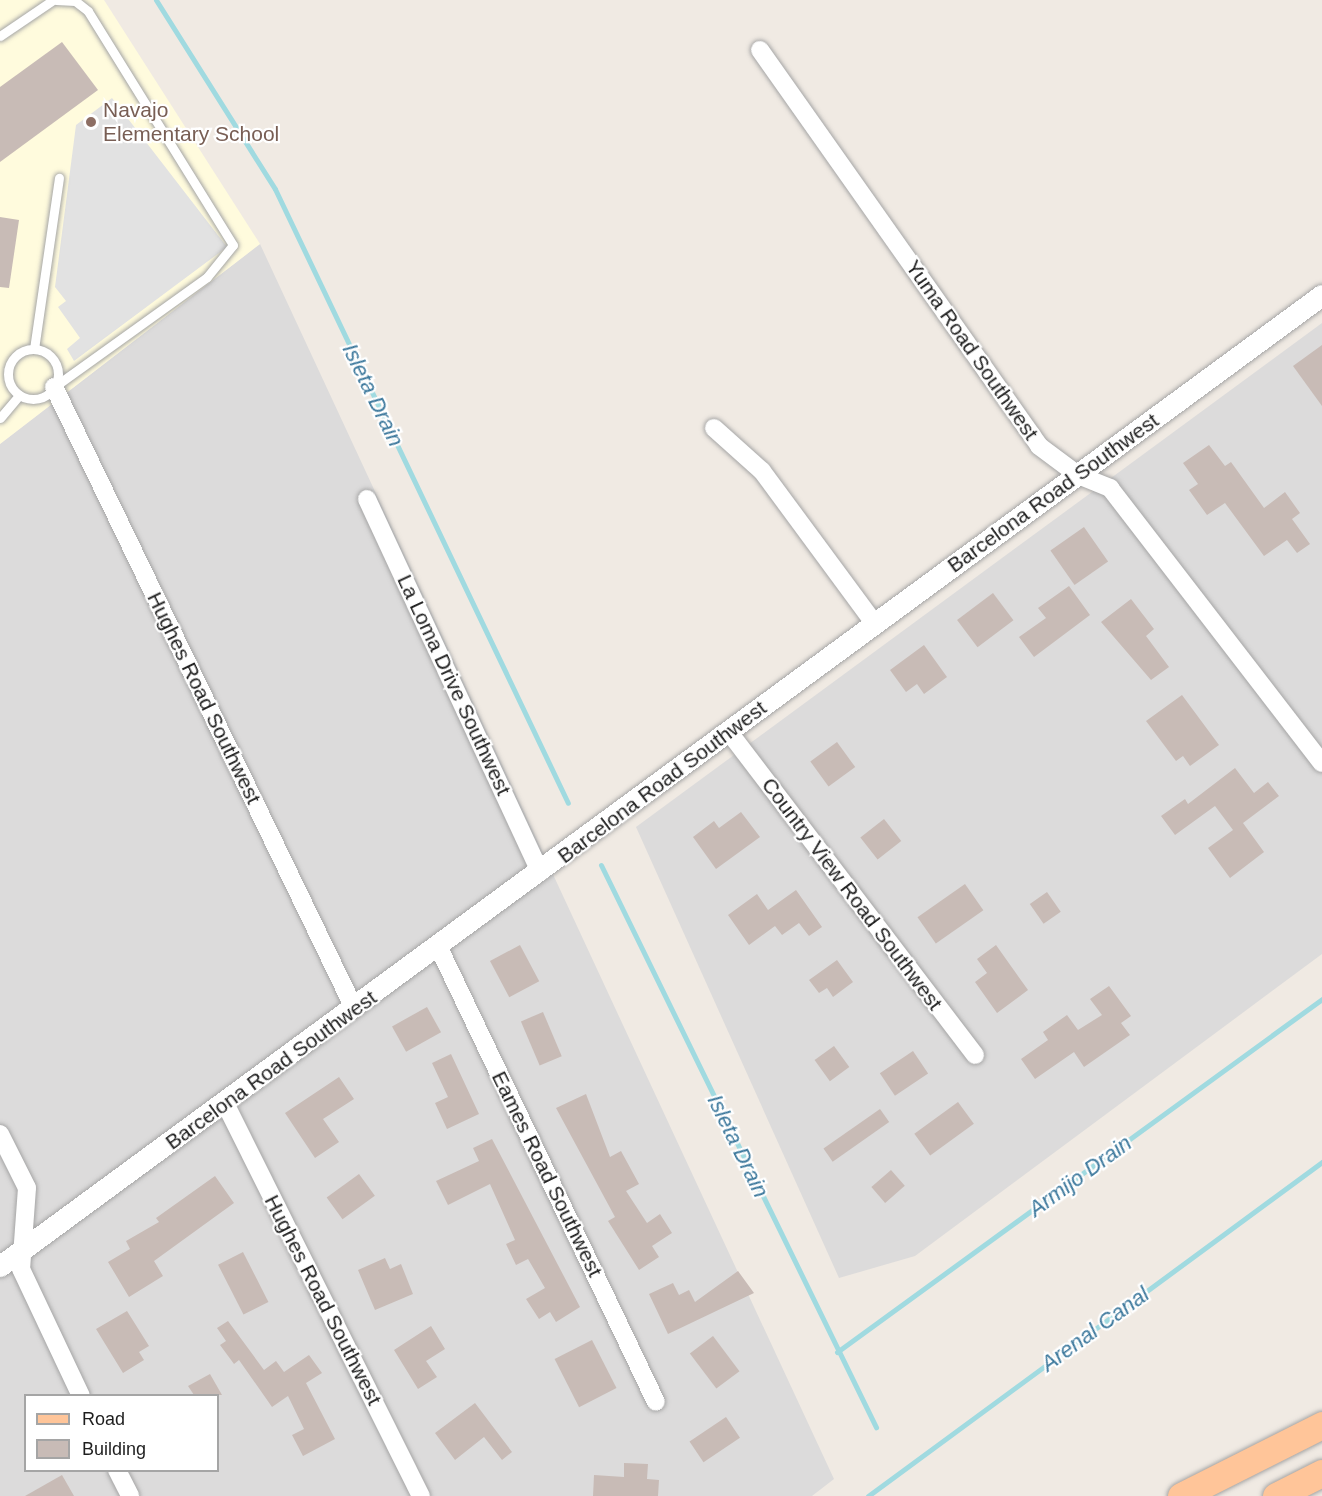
<!DOCTYPE html>
<html>
<head>
<meta charset="utf-8">
<style>
  body { margin:0 }
  #map { position:relative; width:1322px; height:1496px; overflow:hidden; background:#f0eae3; font-family:Helvetica,sans-serif }
  div>[style] { position:absolute }
  [style*='--x'] { left:calc(var(--x)*1px); top:calc(var(--y)*1px); width:calc(var(--w)*1px); rotate:calc(var(--a)*1deg) }
  .residential>* { inset:0; background:#dcdbdb }
  .education>* { inset:0; background:#fffbdd }
  .parking>* { inset:0; background:#e2e2e2 }
  .stream>* { height:5px; margin:-2.5px; padding:0 2.5px; transform-origin:2.5px; border-radius:2.5px; background:#a0dae0 }
  .building>* { inset:0; background:#c8bbb6; transform-origin:0 0 }
  .roads { filter:drop-shadow(0 0 2px #a5a5a5) drop-shadow(0 0 2px #a5a5a5) }
  .service>* { height:9px; margin:-4.5px; padding:0 4.5px; transform-origin:4.5px; border-radius:4.5px; background:#fff }
  .service>.ring { margin:-4.5px; padding:0; box-sizing:content-box; background:none; border:9px solid #fff; border-radius:50% }
  .minor>* { height:18px; margin:-9px; padding:0 9px; transform-origin:9px; border-radius:9px; background:#fff }
  .tertiary>* { height:21px; margin:-10.5px; padding:0 10.5px; transform-origin:10.5px; border-radius:10.5px; background:#fff }
  .primary>* { height:27px; margin:-13.5px; padding:0 13.5px; transform-origin:13.5px; border-radius:13.5px; background:#ffc599 }
  .dots>* { width:16px; height:16px; translate:-50% -50%; box-sizing:border-box; border:3px solid #fff; border-radius:50% }
  span { translate:-50% -50%; white-space:nowrap; text-align:center; line-height:1.15; -webkit-text-stroke:4.5px #fff; paint-order:stroke }
  .education-label { font-size:21px; color:#785e54 }
  .left { translate:0 -50%; text-align:left }
  .street-label { font-size:21px; color:#1e1e1e }
  .water-label { font-size:22px; color:#3c789c; font-style:italic }
  .legend { position:absolute; left:24px; top:1394px; width:195px; height:78px; box-sizing:border-box; background:#fff; border:2px solid #a5a5a5; margin:0; padding:8px 10px; list-style:none; font-size:18px; color:#1e1e1e }
  .legend li { display:flex; align-items:center; gap:12px; height:30px }
  .legend b { width:30px; border:2px solid #a5a5a5 }
</style>
</head>
<body>
<div id="map">
  <div class="residential">
    <div style="clip-path:polygon(evenodd,260px 244px,834px 1479px,812px 1496px,0 1496px,0 444px,260px 244px,26px 1396px,218px 1396px,218px 1470px,26px 1470px,26px 1396px)"></div>
    <div style="clip-path:polygon(1322px 323px,1322px 954px,915px 1256px,839px 1278px,636px 827px)"></div>
  </div>
  <div class="education">
    <div style="clip-path:polygon(0 0,104px 0,260px 244px,0 444px)"></div>
  </div>
  <div class="parking">
    <div style="clip-path:polygon(112px 98px,227px 247px,74px 361px,67px 349px,80px 338px,58px 307px,66px 301px,55px 287px,76px 125px)"></div>
  </div>
  <div class="stream">
    <div style="--x:156;--y:0;--w:223;--a:57.8"></div>
    <div style="--x:275;--y:189;--w:680;--a:64.49"></div>
    <div style="--x:601;--y:865;--w:626;--a:63.93"></div>
    <div style="--x:837;--y:1352;--w:600;--a:-36.05"></div>
    <div style="--x:868;--y:1496;--w:564;--a:-36.34"></div>
  </div>
  <div class="building">
    <div style="clip-path:polygon(62px 42px,98px 90px,0 162px,0 87px)"></div>
    <div style="clip-path:polygon(0 217px,19px 220px,9px 288px,0 287px)"></div>
    <div style="clip-path:polygon(1322px 345px,1322px 406px,1293px 366px)"></div>
    <div style="clip-path:polygon(1209px 445px,1225px 466px,1231px 462px,1264px 508px,1285px 492px,1300px 513px,1292px 519px,1310px 544px,1297px 553px,1287px 540px,1264px 556px,1225px 503px,1207px 515px,1189px 490px,1198px 484px,1183px 463px)"></div>
    <div style="left:1084px;top:527px;width:42px;height:41px;rotate:55deg"></div>
    <div style="clip-path:polygon(1069px 586px,1090px 615px,1034px 657px,1019px 637px,1046px 618px,1038px 608px)"></div>
    <div style="left:993px;top:593px;width:34px;height:45px;rotate:53deg"></div>
    <div style="clip-path:polygon(1131px 599px,1154px 629px,1146px 636px,1169px 667px,1151px 680px,1101px 622px)"></div>
    <div style="clip-path:polygon(924px 645px,947px 677px,924px 694px,917px 684px,906px 692px,890px 670px)"></div>
    <div style="clip-path:polygon(1182px 695px,1219px 745px,1190px 766px,1183px 756px,1176px 761px,1146px 721px)"></div>
    <div style="left:837px;top:742px;width:31px;height:33px;rotate:54deg"></div>
    <div style="clip-path:polygon(1235px 768px,1254px 793px,1268px 782px,1279px 796px,1243px 823px,1264px 852px,1230px 878px,1208px 848px,1233px 830px,1215px 806px,1175px 835px,1161px 816px,1185px 799px,1188px 804px)"></div>
    <div style="clip-path:polygon(741px 812px,760px 837px,716px 869px,693px 837px,714px 821px,719px 828px)"></div>
    <div style="left:884px;top:819px;width:28px;height:30px;rotate:52deg"></div>
    <div style="left:965px;top:884px;width:32px;height:58px;rotate:55deg"></div>
    <div style="clip-path:polygon(796px 890px,822px 927px,809px 936px,799px 923px,782px 935px,775px 926px,749px 945px,728px 915px,757px 894px,768px 910px)"></div>
    <div style="left:1047px;top:892px;width:24px;height:21px;rotate:55deg"></div>
    <div style="left:520px;top:945px;width:41px;height:34px;rotate:62deg"></div>
    <div style="clip-path:polygon(996px 945px,1028px 990px,997px 1013px,975px 982px,987px 973px,977px 959px)"></div>
    <div style="clip-path:polygon(837px 960px,853px 982px,833px 997px,827px 988px,819px 993px,809px 980px)"></div>
    <div style="clip-path:polygon(1109px 986px,1131px 1016px,1121px 1023px,1130px 1035px,1084px 1067px,1074px 1052px,1035px 1079px,1021px 1059px,1048px 1040px,1043px 1032px,1067px 1015px,1078px 1030px,1102px 1015px,1090px 999px)"></div>
    <div style="left:427px;top:1007px;width:29px;height:40px;rotate:61deg"></div>
    <div style="left:543px;top:1012px;width:48px;height:24px;rotate:67deg"></div>
    <div style="left:834px;top:1046px;width:26px;height:24px;rotate:54deg"></div>
    <div style="left:913px;top:1051px;width:27px;height:40px;rotate:56deg"></div>
    <div style="clip-path:polygon(451px 1054px,479px 1114px,447px 1129px,435px 1103px,448px 1097px,432px 1063px)"></div>
    <div style="clip-path:polygon(339px 1077px,354px 1099px,323px 1119px,339px 1142px,315px 1158px,285px 1113px)"></div>
    <div style="clip-path:polygon(586px 1094px,610px 1157px,621px 1151px,639px 1184px,626px 1191px,647px 1223px,660px 1214px,672px 1233px,652px 1246px,659px 1257px,639px 1270px,608px 1221px,615px 1217px,556px 1108px)"></div>
    <div style="left:958px;top:1102px;width:27px;height:54px;rotate:54deg"></div>
    <div style="left:880px;top:1109px;width:16px;height:69px;rotate:55deg"></div>
    <div style="clip-path:polygon(492px 1139px,580px 1307px,556px 1322px,550px 1312px,539px 1319px,526px 1299px,545px 1288px,528px 1259px,516px 1265px,506px 1244px,515px 1240px,490px 1184px,448px 1205px,436px 1181px,479px 1161px,473px 1148px)"></div>
    <div style="left:891px;top:1170px;width:21px;height:26px;rotate:49deg"></div>
    <div style="left:359px;top:1174px;width:27px;height:40px;rotate:54deg"></div>
    <div style="clip-path:polygon(215px 1176px,234px 1203px,154px 1261px,163px 1276px,129px 1297px,108px 1262px,130px 1249px,126px 1241px,159px 1222px,156px 1218px)"></div>
    <div style="left:243px;top:1252px;width:56px;height:28px;rotate:63deg"></div>
    <div style="clip-path:polygon(385px 1258px,390px 1269px,401px 1264px,413px 1294px,375px 1310px,358px 1270px)"></div>
    <div style="clip-path:polygon(738px 1271px,754px 1293px,668px 1334px,649px 1294px,673px 1283px,679px 1295px,689px 1290px,695px 1302px)"></div>
    <div style="clip-path:polygon(127px 1311px,149px 1346px,139px 1352px,144px 1360px,123px 1373px,96px 1329px)"></div>
    <div style="clip-path:polygon(228px 1321px,264px 1370px,276px 1361px,284px 1372px,309px 1355px,322px 1373px,306px 1383px,335px 1439px,303px 1456px,292px 1435px,304px 1429px,288px 1396px,272px 1407px,239px 1360px,234px 1364px,220px 1345px,226px 1341px,217px 1328px)"></div>
    <div style="clip-path:polygon(431px 1326px,445px 1349px,426px 1361px,437px 1377px,418px 1389px,394px 1350px)"></div>
    <div style="left:713px;top:1336px;width:44px;height:29px;rotate:53deg"></div>
    <div style="left:592px;top:1340px;width:54px;height:42px;rotate:63deg"></div>
    <div style="clip-path:polygon(210px 1374px,222px 1395px,194px 1395px,188px 1386px)"></div>
    <div style="clip-path:polygon(475px 1403px,512px 1452px,502px 1460px,484px 1437px,455px 1460px,435px 1433px)"></div>
    <div style="left:726px;top:1417px;width:25px;height:44px;rotate:56deg"></div>
    <div style="clip-path:polygon(624px 1463px,648px 1464px,647px 1479px,659px 1480px,658px 1496px,593px 1496px,594px 1475px,624px 1477px)"></div>
    <div style="clip-path:polygon(62px 1475px,74px 1496px,25px 1496px)"></div>
  </div>
  <div class="roads">
    <div class="service">
      <div style="--x:0;--y:36;--w:64;--a:-34.2"></div>
      <div style="--x:34;--y:349;--w:173;--a:-81.7"></div>
      <div class="ring" style="left:8px;top:349px;width:41px;height:41px"></div>
      <div style="--x:54;--y:387;--w:188;--a:-35.7"></div>
      <div style="--x:207;--y:277;--w:41;--a:-50.9"></div>
      <div style="--x:233;--y:245;--w:275;--a:-121.8"></div>
      <div style="--x:88;--y:11;--w:16;--a:-142"></div>
      <div style="--x:75;--y:1;--w:19;--a:-177"></div>
      <div style="--x:0;--y:418;--w:30;--a:-50"></div>
    </div>
    <div class="minor">
      <div style="--x:760;--y:50;--w:484;--a:54.8"></div>
      <div style="--x:1039;--y:446;--w:49;--a:36.6"></div>
      <div style="--x:1078;--y:475;--w:35;--a:22"></div>
      <div style="--x:1110;--y:488;--w:347;--a:52.4"></div>
      <div style="--x:54;--y:387;--w:690;--a:64.22"></div>
      <div style="--x:714;--y:428;--w:64;--a:41.9"></div>
      <div style="--x:762;--y:471;--w:190;--a:53.6"></div>
      <div style="--x:367;--y:499;--w:411;--a:65.1"></div>
      <div style="--x:729;--y:732;--w:406;--a:52.7"></div>
      <div style="--x:438;--y:946;--w:505;--a:64.45"></div>
      <div style="--x:226;--y:1105;--w:437;--a:63.5"></div>
      <div style="--x:0;--y:1134;--w:60;--a:63.4"></div>
      <div style="--x:27;--y:1188;--w:81;--a:94.2"></div>
      <div style="--x:21;--y:1269;--w:140;--a:64.7"></div>
      <div style="--x:117;--y:1470;--w:29;--a:63"></div>
    </div>
    <div class="tertiary">
      <div style="--x:0;--y:1266;--w:1640;--a:-36.3"></div>
    </div>
    <div class="primary">
      <div style="--x:1181;--y:1496;--w:158;--a:-26.7"></div>
      <div style="--x:1276;--y:1496;--w:51;--a:-26.6"></div>
    </div>
  </div>
  <div class="dots">
    <div style="left:91px;top:122px;background:#8d6e63"></div>
  </div>
  <div class="education-label">
    <span class="left" style="left:103px;top:122px">Navajo<br>Elementary School</span>
  </div>
  <div class="street-label">
    <span style="left:972px;top:350px;rotate:55deg">Yuma Road Southwest</span>
    <span style="left:1053px;top:493px;rotate:-36deg">Barcelona Road Southwest</span>
    <span style="left:454px;top:685px;rotate:65deg">La Loma Drive Southwest</span>
    <span style="left:204px;top:698px;rotate:64deg">Hughes Road Southwest</span>
    <span style="left:662px;top:782px;rotate:-37deg">Barcelona Road Southwest</span>
    <span style="left:852px;top:894px;rotate:53deg">Country View Road Southwest</span>
    <span style="left:271px;top:1070px;rotate:-36deg">Barcelona Road Southwest</span>
    <span style="left:547px;top:1174px;rotate:64deg">Eames Road Southwest</span>
    <span style="left:323px;top:1300px;rotate:63deg">Hughes Road Southwest</span>
  </div>
  <div class="water-label">
    <span style="left:373px;top:395px;rotate:64deg">Isleta Drain</span>
    <span style="left:738px;top:1146px;rotate:64deg">Isleta Drain</span>
    <span style="left:1080px;top:1176px;rotate:-36deg">Armijo Drain</span>
    <span style="left:1095px;top:1329px;rotate:-36deg">Arenal Canal</span>
  </div>
  <ul class="legend">
  <li><b style="height:8px;background:#ffc599"></b>Road</li>
  <li><b style="height:16px;background:#c8bbb6"></b>Building</li>
  </ul>
</div>
</body>
</html>
